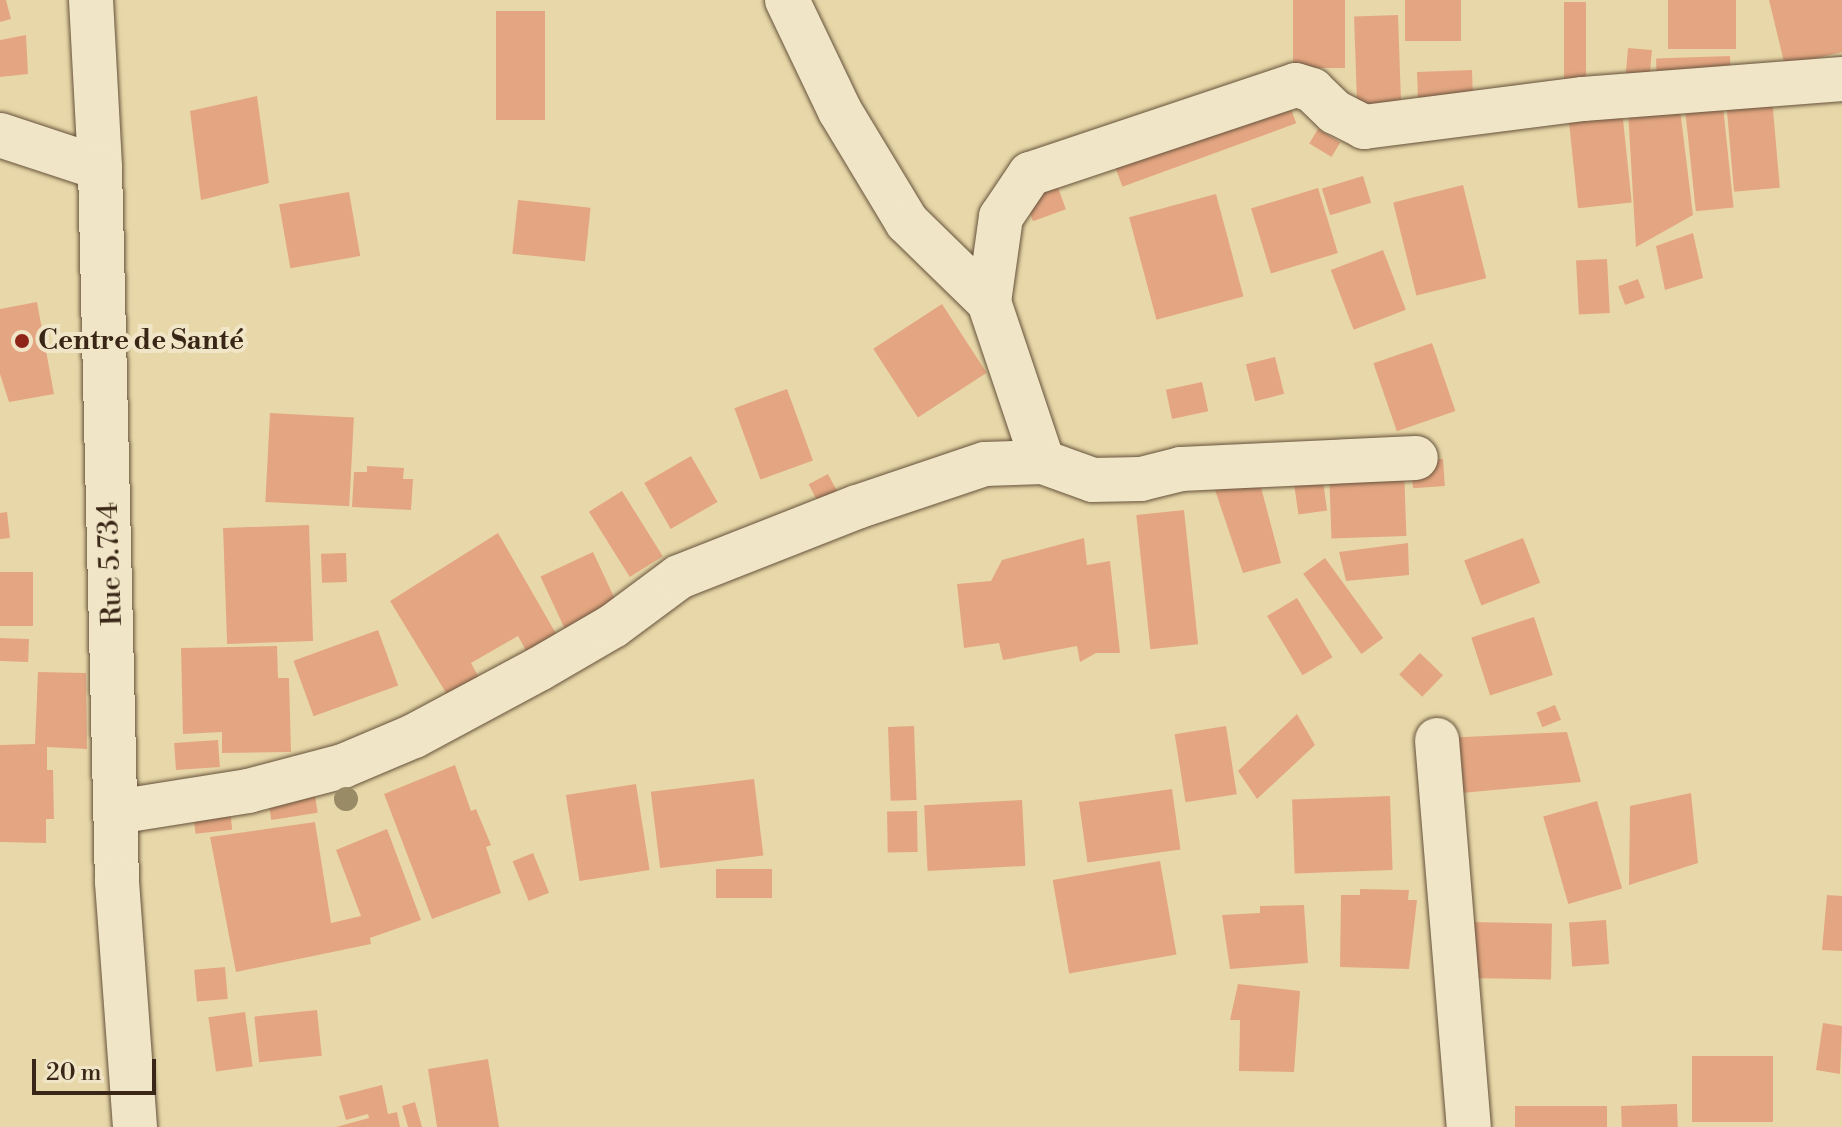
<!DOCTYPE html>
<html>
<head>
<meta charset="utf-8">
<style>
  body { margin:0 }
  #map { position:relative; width:1842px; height:1127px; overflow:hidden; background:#e8d8a9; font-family:"Libre Bodoni",serif }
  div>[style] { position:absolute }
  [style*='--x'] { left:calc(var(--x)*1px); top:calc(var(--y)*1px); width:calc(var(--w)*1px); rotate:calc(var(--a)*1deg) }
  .building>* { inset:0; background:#e4a682; transform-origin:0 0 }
  .roads { filter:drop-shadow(0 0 2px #66523b) drop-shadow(0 0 2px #66523b) }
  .street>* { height:44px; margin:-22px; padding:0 22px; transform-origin:22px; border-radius:22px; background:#f0e6c7 }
  .secondary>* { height:44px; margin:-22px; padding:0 22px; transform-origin:22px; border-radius:22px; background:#f0e6c7 }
  .trees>* { width:24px; height:24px; margin:-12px; border-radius:50%; background:#9a8b67 }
  .dots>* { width:22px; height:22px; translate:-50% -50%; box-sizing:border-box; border:4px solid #f0e6c7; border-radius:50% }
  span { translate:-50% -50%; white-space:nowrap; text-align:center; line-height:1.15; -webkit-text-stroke:8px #f0e6c7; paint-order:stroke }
  .poi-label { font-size:28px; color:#3a2616; font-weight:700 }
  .left { translate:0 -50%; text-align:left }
  .street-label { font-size:28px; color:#3a2616 }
  .scale { position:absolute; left:32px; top:1059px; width:124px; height:36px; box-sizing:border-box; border:4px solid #3a2616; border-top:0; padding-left:10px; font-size:24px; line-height:28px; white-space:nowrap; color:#3a2616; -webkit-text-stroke:6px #f0e6c7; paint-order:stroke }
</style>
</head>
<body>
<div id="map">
  <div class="building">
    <div style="clip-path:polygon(0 0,6px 0,11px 19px,0 22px)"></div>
    <div style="left:1293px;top:0;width:52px;height:68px"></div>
    <div style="left:1405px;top:0;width:56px;height:41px"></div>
    <div style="left:1668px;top:0;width:68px;height:49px"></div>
    <div style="clip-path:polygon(1769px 0,1842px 0,1842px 52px,1785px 66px)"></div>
    <div style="left:1564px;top:2px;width:22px;height:77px"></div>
    <div style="left:496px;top:11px;width:49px;height:109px"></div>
    <div style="left:1398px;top:15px;width:92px;height:44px;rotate:88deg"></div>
    <div style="clip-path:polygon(26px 35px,28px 74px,0 77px,0 40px)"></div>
    <div style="left:1628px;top:48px;width:24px;height:31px;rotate:5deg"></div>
    <div style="left:1730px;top:56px;width:27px;height:74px;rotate:88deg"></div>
    <div style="left:1472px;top:70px;width:35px;height:55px;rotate:88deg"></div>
    <div style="clip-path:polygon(257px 96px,269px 183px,201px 200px,190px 111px)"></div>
    <div style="left:1722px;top:97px;width:111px;height:38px;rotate:84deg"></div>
    <div style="left:1287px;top:98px;width:27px;height:185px;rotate:70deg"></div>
    <div style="left:1772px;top:98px;width:90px;height:46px;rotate:85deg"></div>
    <div style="clip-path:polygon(1679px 101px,1693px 215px,1636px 247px,1628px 111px)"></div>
    <div style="left:1622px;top:110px;width:93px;height:54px;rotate:84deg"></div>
    <div style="left:1318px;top:129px;width:26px;height:17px;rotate:31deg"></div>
    <div style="left:1363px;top:176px;width:28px;height:43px;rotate:73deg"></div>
    <div style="left:1056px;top:182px;width:29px;height:35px;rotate:70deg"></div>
    <div style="left:1463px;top:185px;width:96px;height:72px;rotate:76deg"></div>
    <div style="left:1318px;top:188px;width:68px;height:70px;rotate:73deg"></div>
    <div style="left:349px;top:192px;width:65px;height:71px;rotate:80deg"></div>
    <div style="left:1216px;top:194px;width:106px;height:90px;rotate:75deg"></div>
    <div style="left:518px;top:200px;width:73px;height:54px;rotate:6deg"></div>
    <div style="clip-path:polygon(1693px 233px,1703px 278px,1665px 290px,1656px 246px)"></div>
    <div style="left:1383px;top:250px;width:64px;height:56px;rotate:69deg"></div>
    <div style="left:1607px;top:259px;width:54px;height:31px;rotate:87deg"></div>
    <div style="left:1638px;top:279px;width:20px;height:21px;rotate:70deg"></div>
    <div style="clip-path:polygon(37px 302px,54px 394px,9px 402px,0 374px,0 309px)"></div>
    <div style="left:942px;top:304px;width:82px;height:82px;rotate:57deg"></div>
    <div style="left:1432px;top:343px;width:72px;height:62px;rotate:71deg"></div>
    <div style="left:1275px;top:357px;width:38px;height:30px;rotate:76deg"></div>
    <div style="left:1202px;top:382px;width:30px;height:37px;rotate:78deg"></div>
    <div style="left:787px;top:389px;width:76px;height:56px;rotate:70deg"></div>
    <div style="left:270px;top:413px;width:84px;height:89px;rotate:3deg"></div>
    <div style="left:691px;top:456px;width:53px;height:54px;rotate:60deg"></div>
    <div style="left:1443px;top:459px;width:27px;height:32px;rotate:86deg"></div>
    <div style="clip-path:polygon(367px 466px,404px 468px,403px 479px,413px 479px,411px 510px,352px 507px,354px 472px,367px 472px)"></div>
    <div style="left:1321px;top:467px;width:44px;height:29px;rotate:82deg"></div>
    <div style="left:1404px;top:467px;width:69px;height:75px;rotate:88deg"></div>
    <div style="left:828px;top:474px;width:26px;height:22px;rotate:62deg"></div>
    <div style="clip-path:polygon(1258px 476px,1281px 563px,1243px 573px,1215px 490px)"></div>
    <div style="left:622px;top:491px;width:77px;height:39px;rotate:58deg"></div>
    <div style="left:1184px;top:510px;width:135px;height:48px;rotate:84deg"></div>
    <div style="clip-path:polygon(7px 512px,10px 538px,0 539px,0 513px)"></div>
    <div style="left:309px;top:525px;width:116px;height:86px;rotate:88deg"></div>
    <div style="clip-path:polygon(498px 533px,566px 651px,535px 667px,518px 636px,471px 663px,486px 691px,454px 706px,390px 601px)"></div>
    <div style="clip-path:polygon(1084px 538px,1087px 565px,1110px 561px,1120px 653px,1096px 653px,1080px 662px,1077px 646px,1003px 660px,999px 643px,964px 648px,957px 584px,991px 581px,1002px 560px)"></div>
    <div style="left:1523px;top:538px;width:48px;height:63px;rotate:69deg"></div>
    <div style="clip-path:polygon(1408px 543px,1409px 575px,1346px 581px,1339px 552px)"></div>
    <div style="left:593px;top:552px;width:70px;height:58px;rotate:65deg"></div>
    <div style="left:346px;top:553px;width:29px;height:25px;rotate:88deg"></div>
    <div style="left:1325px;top:558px;width:99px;height:27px;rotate:54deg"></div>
    <div style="left:0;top:572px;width:33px;height:54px"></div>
    <div style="left:1297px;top:598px;width:69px;height:35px;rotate:59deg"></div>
    <div style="left:1534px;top:617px;width:61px;height:66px;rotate:72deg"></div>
    <div style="left:378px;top:630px;width:59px;height:90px;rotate:70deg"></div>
    <div style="left:0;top:638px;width:29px;height:23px;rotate:2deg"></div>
    <div style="clip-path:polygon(277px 646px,278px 678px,289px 678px,291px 752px,222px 753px,222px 732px,183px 734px,181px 648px)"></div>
    <div style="left:1420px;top:653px;width:32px;height:30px;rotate:44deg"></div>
    <div style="clip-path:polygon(38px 672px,86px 673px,87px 749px,47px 747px,47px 770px,53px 770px,54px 819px,46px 819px,46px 843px,0 842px,0 745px,35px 744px)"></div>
    <div style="left:1555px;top:705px;width:16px;height:20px;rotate:68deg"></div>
    <div style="clip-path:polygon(1297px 714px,1315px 745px,1257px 799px,1238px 771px)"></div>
    <div style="left:914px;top:726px;width:74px;height:26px;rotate:88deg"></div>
    <div style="left:1226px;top:726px;width:69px;height:52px;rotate:81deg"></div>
    <div style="clip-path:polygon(1567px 732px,1581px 782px,1451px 794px,1444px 738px)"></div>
    <div style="left:218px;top:740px;width:27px;height:44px;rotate:86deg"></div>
    <div style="clip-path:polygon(455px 765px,471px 811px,476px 809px,491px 845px,486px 847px,501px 893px,432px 919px,384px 794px)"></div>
    <div style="left:754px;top:779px;width:77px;height:104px;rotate:83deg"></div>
    <div style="left:313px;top:783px;width:30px;height:47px;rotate:81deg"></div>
    <div style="left:636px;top:784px;width:87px;height:71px;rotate:81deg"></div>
    <div style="left:1172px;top:789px;width:61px;height:94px;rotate:82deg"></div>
    <div style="clip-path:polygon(1691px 793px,1698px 863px,1629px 885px,1630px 806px)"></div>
    <div style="left:1390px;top:796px;width:74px;height:98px;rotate:88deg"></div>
    <div style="left:229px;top:799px;width:31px;height:37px;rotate:84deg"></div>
    <div style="left:1022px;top:800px;width:66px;height:98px;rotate:87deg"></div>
    <div style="left:1597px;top:801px;width:91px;height:56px;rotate:74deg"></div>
    <div style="left:917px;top:811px;width:41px;height:30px;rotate:89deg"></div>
    <div style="clip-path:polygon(315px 822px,331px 923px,361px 916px,336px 850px,387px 829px,421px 920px,370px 938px,371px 944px,236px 972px,210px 837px)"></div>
    <div style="left:533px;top:853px;width:43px;height:22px;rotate:68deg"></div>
    <div style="left:1160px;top:861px;width:95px;height:109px;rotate:80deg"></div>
    <div style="left:716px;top:869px;width:56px;height:29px"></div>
    <div style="clip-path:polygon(1360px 889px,1409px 890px,1408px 900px,1417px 900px,1409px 969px,1340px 967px,1341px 895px,1360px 895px)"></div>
    <div style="clip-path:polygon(1827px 895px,1842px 896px,1842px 951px,1822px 950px)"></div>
    <div style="clip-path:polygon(1304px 905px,1308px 963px,1230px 969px,1222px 915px,1260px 913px,1260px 906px)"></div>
    <div style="left:1606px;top:920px;width:44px;height:37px;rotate:86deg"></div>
    <div style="left:1466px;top:922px;width:86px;height:56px;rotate:1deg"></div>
    <div style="left:225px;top:967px;width:32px;height:31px;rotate:85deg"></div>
    <div style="clip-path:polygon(1238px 984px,1300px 991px,1294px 1072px,1239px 1071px,1240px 1020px,1230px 1020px)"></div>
    <div style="left:317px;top:1010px;width:46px;height:63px;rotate:84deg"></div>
    <div style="left:245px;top:1012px;width:55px;height:37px;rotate:82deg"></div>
    <div style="clip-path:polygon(1823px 1023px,1842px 1026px,1840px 1074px,1816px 1070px)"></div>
    <div style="left:1773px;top:1056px;width:66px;height:81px;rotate:90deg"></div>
    <div style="clip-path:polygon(488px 1059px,499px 1127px,437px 1127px,428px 1069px)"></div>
    <div style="clip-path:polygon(382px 1085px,388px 1114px,397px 1112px,400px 1127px,336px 1127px,369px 1118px,368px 1114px,346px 1120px,339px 1096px)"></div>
    <div style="clip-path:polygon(415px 1102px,422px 1127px,408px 1127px,402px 1106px)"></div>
    <div style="left:1677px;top:1104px;width:23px;height:56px;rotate:88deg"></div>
    <div style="left:1515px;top:1106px;width:92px;height:21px"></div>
  </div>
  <div class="roads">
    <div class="street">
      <div style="--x:787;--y:0;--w:123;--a:64.5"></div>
      <div style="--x:840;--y:111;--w:130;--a:58.9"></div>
      <div style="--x:907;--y:222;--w:115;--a:44.3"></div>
      <div style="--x:989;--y:302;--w:169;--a:71.4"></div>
      <div style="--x:0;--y:135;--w:105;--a:18.3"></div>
      <div style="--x:989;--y:302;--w:86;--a:-82"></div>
      <div style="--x:1001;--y:217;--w:52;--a:-56"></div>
      <div style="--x:1030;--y:174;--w:280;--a:-18.5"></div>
      <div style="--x:1296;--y:85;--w:17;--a:17"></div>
      <div style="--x:1312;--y:90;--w:32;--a:44"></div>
      <div style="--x:1335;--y:112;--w:33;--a:27"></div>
      <div style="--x:1364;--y:127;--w:221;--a:-7.3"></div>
      <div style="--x:1583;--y:99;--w:260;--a:-4.4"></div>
      <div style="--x:1437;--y:740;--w:388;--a:85.3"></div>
      <div style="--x:116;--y:812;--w:134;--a:-9"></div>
      <div style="--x:248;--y:791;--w:98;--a:-14.7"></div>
      <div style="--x:343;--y:766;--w:77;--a:-22.9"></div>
      <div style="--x:414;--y:736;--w:142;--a:-28.2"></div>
      <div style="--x:539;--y:669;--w:86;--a:-30.2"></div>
      <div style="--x:613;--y:626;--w:82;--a:-36.6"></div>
      <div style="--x:679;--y:577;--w:191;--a:-21.5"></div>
      <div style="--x:857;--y:507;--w:135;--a:-18.6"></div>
      <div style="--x:985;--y:464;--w:58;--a:-2"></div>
      <div style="--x:1043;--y:462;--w:53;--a:19.8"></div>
      <div style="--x:1093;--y:480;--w:48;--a:-1.2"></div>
      <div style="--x:1141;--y:479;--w:41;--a:-14"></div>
      <div style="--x:1181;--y:469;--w:235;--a:-2.7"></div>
    </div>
    <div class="secondary">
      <div style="--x:91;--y:0;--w:168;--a:86.9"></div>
      <div style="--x:100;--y:168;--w:714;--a:88.64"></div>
      <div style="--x:117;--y:882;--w:246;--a:85.8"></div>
    </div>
  </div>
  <div class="trees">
    <div style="left:346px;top:799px"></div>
  </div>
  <div class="dots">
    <div style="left:22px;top:341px;background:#8f2418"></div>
  </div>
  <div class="poi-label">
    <span class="left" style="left:38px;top:341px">Centre de Santé</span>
  </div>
  <div class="street-label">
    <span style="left:111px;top:564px;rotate:-92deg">Rue 5.734</span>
  </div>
  <div class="scale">20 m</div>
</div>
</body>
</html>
